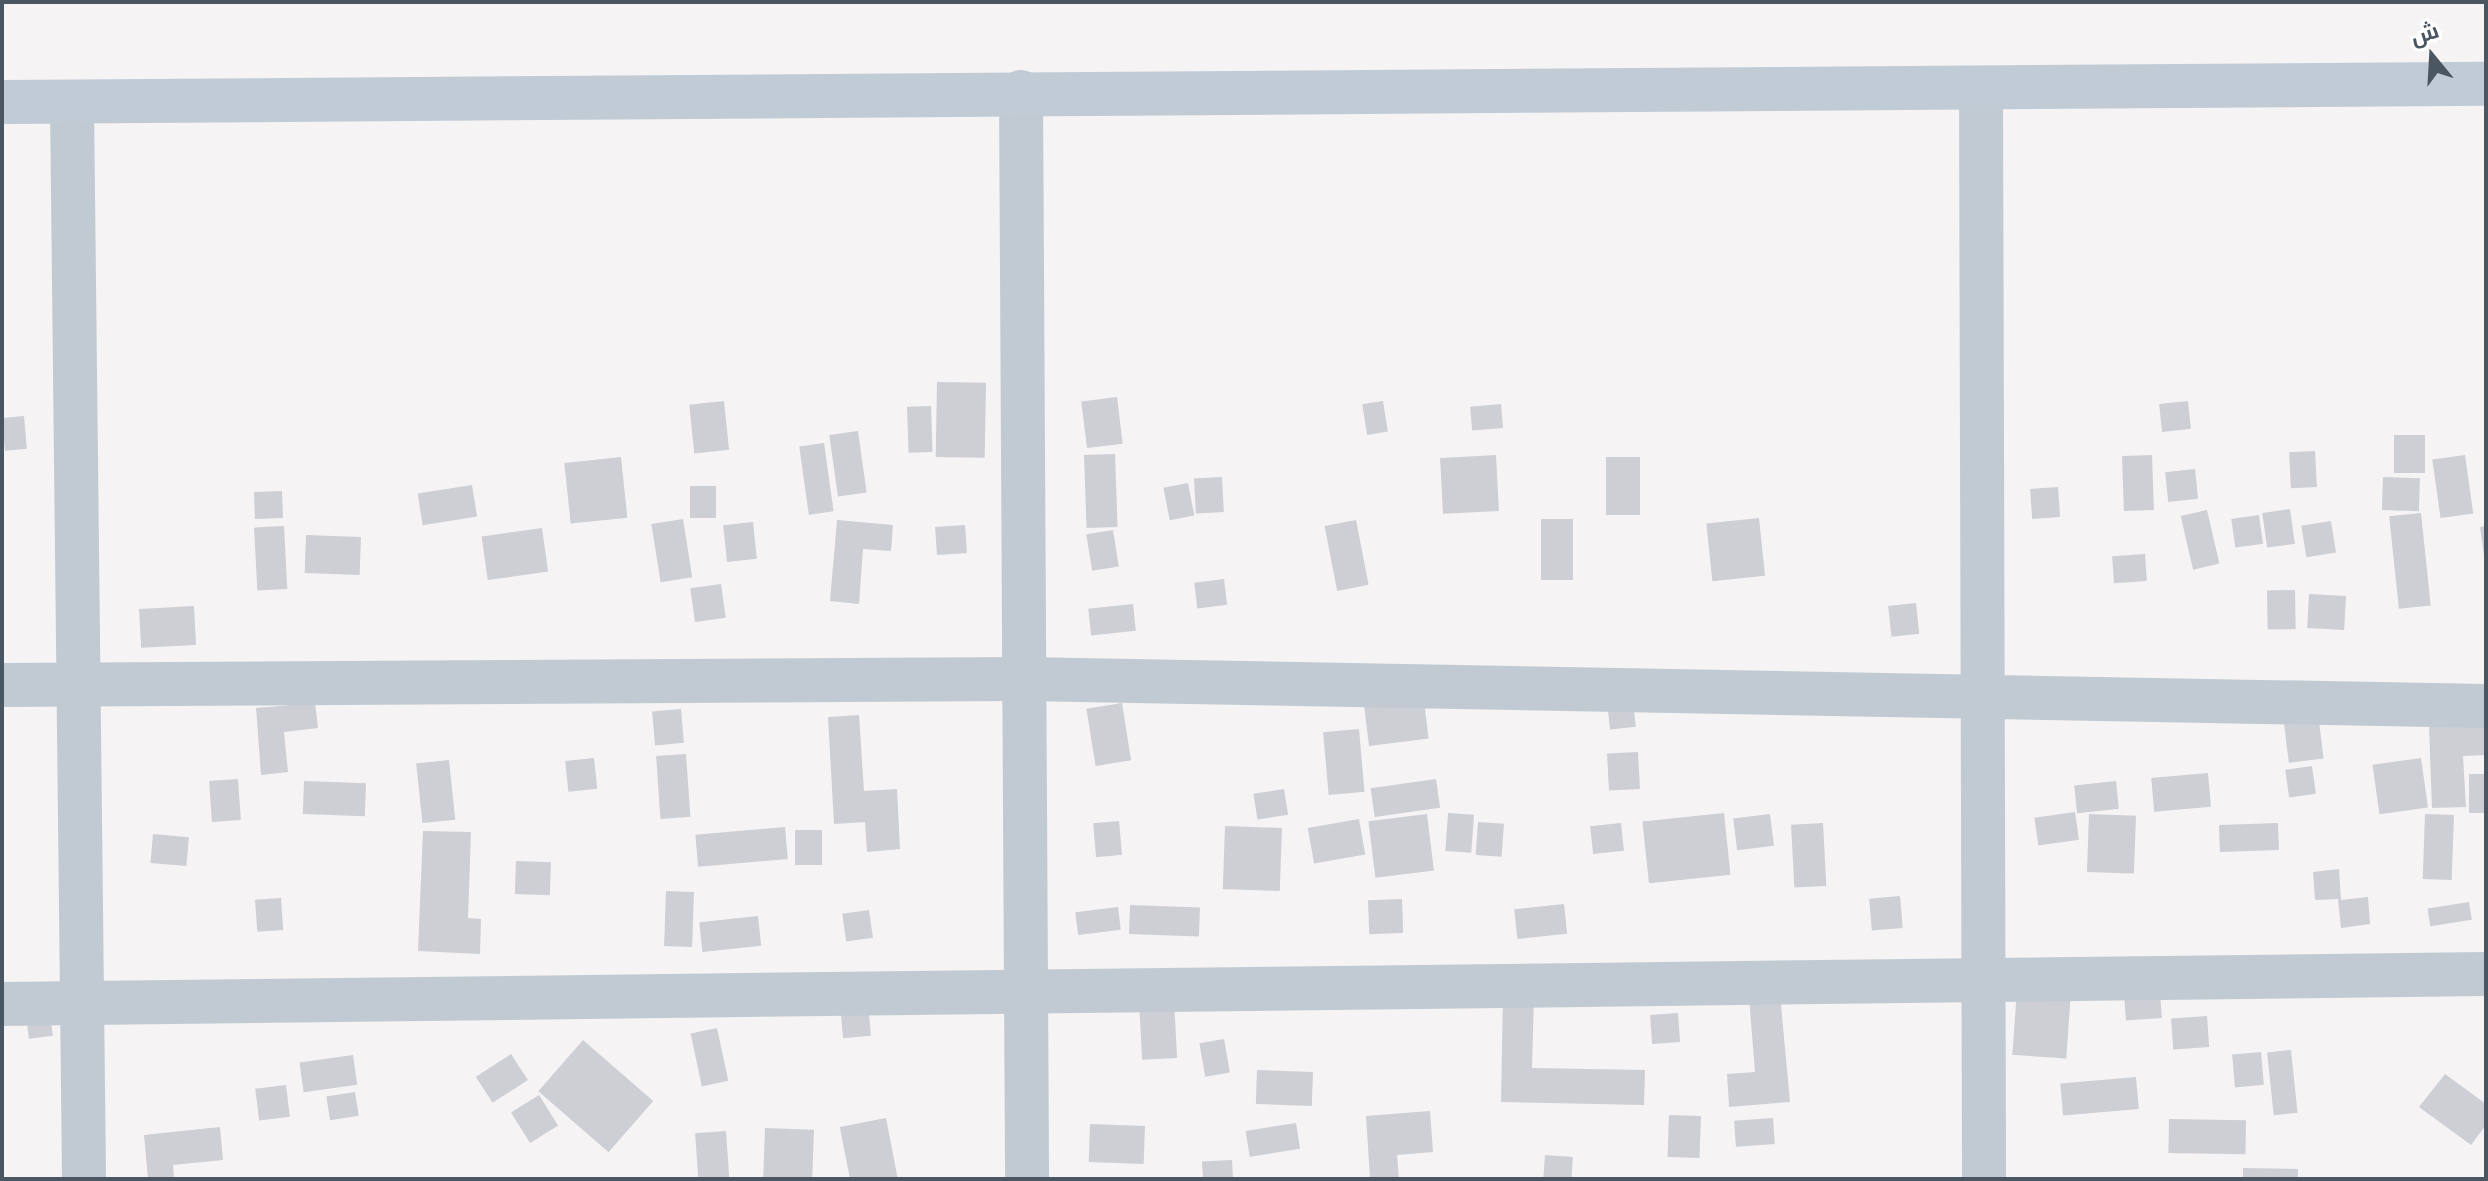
<!DOCTYPE html>
<html>
<head>
<meta charset="utf-8">
<style>
  body { margin:0 }
  #map { position:relative; width:2488px; height:1181px; overflow:hidden; background:#f5f3f3; font-family:"PT Sans Narrow",Cairo,sans-serif }
  div>[style] { position:absolute }
  [style*='--x'] { left:calc(var(--x)*1px); top:calc(var(--y)*1px); width:calc(var(--w)*1px); rotate:calc(var(--a)*1deg) }
  .building>* { inset:0; background:#cdcfd5; transform-origin:0 0 }
  .minor>* { height:44px; margin:-22px; padding:0 22px; transform-origin:22px; border-radius:22px; background:#c1cad2 }
  .secondary>* { height:44px; margin:-22px; padding:0 22px; transform-origin:22px; border-radius:22px; background:#c1cbd6 }
  span { translate:-50% -50%; white-space:nowrap; text-align:center; line-height:1.15; -webkit-text-stroke:8px #fff; paint-order:stroke }
  .frame { position:absolute; inset:0; border:4px solid #4a5661; pointer-events:none }
  .north { position:absolute; left:2392px; top:16px; width:80px; height:80px; -webkit-text-stroke:6px #fff; paint-order:stroke; rotate:342deg; font-size:22px; font-weight:700; line-height:32px; text-align:center; color:#4a5661 }
  .north::after { content:''; display:block; margin:auto; width:28px; height:36px; background:#4a5661; clip-path:polygon(50% 0,100% 100%,50% 72%,0 100%) }
</style>
</head>
<body>
<div id="map">
  <div class="building">
    <div style="left:937px;top:382px;width:49px;height:75px;rotate:1deg"></div>
    <div style="left:1117px;top:397px;width:47px;height:36px;rotate:83deg"></div>
    <div style="left:724px;top:401px;width:49px;height:35px;rotate:84deg"></div>
    <div style="left:1383px;top:401px;width:31px;height:21px;rotate:81deg"></div>
    <div style="left:2188px;top:401px;width:28px;height:29px;rotate:84deg"></div>
    <div style="left:1501px;top:404px;width:24px;height:31px;rotate:85deg"></div>
    <div style="left:931px;top:406px;width:46px;height:24px;rotate:88deg"></div>
    <div style="left:24px;top:416px;width:33px;height:22px;rotate:85deg"></div>
    <div style="left:858px;top:431px;width:62px;height:29px;rotate:82deg"></div>
    <div style="left:2394px;top:435px;width:31px;height:38px"></div>
    <div style="left:824px;top:443px;width:69px;height:25px;rotate:82deg"></div>
    <div style="left:2315px;top:451px;width:36px;height:26px;rotate:87deg"></div>
    <div style="left:1115px;top:454px;width:73px;height:31px;rotate:88deg"></div>
    <div style="left:1496px;top:455px;width:56px;height:56px;rotate:87deg"></div>
    <div style="left:2152px;top:455px;width:55px;height:30px;rotate:88deg"></div>
    <div style="left:2465px;top:455px;width:59px;height:33px;rotate:82deg"></div>
    <div style="left:621px;top:457px;width:61px;height:57px;rotate:84deg"></div>
    <div style="left:1606px;top:457px;width:34px;height:58px"></div>
    <div style="left:2195px;top:469px;width:30px;height:30px;rotate:84deg"></div>
    <div style="left:1222px;top:477px;width:35px;height:28px;rotate:87deg"></div>
    <div style="left:2383px;top:477px;width:37px;height:33px;rotate:2deg"></div>
    <div style="left:1188px;top:483px;width:33px;height:25px;rotate:79deg"></div>
    <div style="left:472px;top:485px;width:32px;height:55px;rotate:81deg"></div>
    <div style="left:716px;top:486px;width:32px;height:26px;rotate:90deg"></div>
    <div style="left:2058px;top:487px;width:30px;height:28px;rotate:86deg"></div>
    <div style="left:282px;top:491px;width:27px;height:28px;rotate:88deg"></div>
    <div style="left:2290px;top:509px;width:35px;height:28px;rotate:82deg"></div>
    <div style="left:2207px;top:510px;width:55px;height:27px;rotate:77deg"></div>
    <div style="left:2421px;top:513px;width:93px;height:32px;rotate:84deg"></div>
    <div style="left:2259px;top:515px;width:29px;height:28px;rotate:82deg"></div>
    <div style="left:1759px;top:518px;width:58px;height:53px;rotate:84deg"></div>
    <div style="left:683px;top:519px;width:59px;height:32px;rotate:81deg"></div>
    <div style="left:1541px;top:519px;width:32px;height:61px"></div>
    <div style="clip-path:polygon(837px 520px,893px 525px,891px 551px,863px 549px,859px 604px,830px 601px)"></div>
    <div style="left:1356px;top:520px;width:66px;height:32px;rotate:79deg"></div>
    <div style="left:2331px;top:521px;width:32px;height:30px;rotate:81deg"></div>
    <div style="left:753px;top:522px;width:37px;height:30px;rotate:84deg"></div>
    <div style="left:965px;top:525px;width:28px;height:30px;rotate:86deg"></div>
    <div style="left:284px;top:526px;width:63px;height:30px;rotate:87deg"></div>
    <div style="clip-path:polygon(2486px 526px,2486px 556px,2484px 556px,2480px 527px)"></div>
    <div style="left:542px;top:528px;width:44px;height:61px;rotate:82deg"></div>
    <div style="left:1113px;top:530px;width:37px;height:27px;rotate:81deg"></div>
    <div style="left:306px;top:535px;width:55px;height:38px;rotate:2deg"></div>
    <div style="left:2145px;top:554px;width:27px;height:33px;rotate:86deg"></div>
    <div style="left:1224px;top:579px;width:26px;height:30px;rotate:83deg"></div>
    <div style="left:721px;top:584px;width:34px;height:31px;rotate:82deg"></div>
    <div style="left:2295px;top:590px;width:39px;height:28px;rotate:89deg"></div>
    <div style="left:2309px;top:594px;width:37px;height:34px;rotate:3deg"></div>
    <div style="left:1916px;top:603px;width:31px;height:28px;rotate:84deg"></div>
    <div style="left:1133px;top:604px;width:27px;height:45px;rotate:84deg"></div>
    <div style="left:194px;top:606px;width:39px;height:55px;rotate:87deg"></div>
    <div style="left:1422px;top:685px;width:54px;height:60px;rotate:83deg"></div>
    <div style="clip-path:polygon(2486px 696px,2486px 755px,2463px 756px,2466px 807px,2432px 808px,2428px 698px)"></div>
    <div style="left:1633px;top:700px;width:27px;height:26px;rotate:84deg"></div>
    <div style="clip-path:polygon(315px 703px,318px 728px,284px 732px,288px 772px,261px 775px,256px 708px)"></div>
    <div style="left:1122px;top:703px;width:58px;height:36px;rotate:81deg"></div>
    <div style="left:2317px;top:705px;width:54px;height:35px;rotate:83deg"></div>
    <div style="left:681px;top:709px;width:34px;height:29px;rotate:85deg"></div>
    <div style="clip-path:polygon(859px 715px,864px 791px,897px 789px,900px 849px,867px 852px,865px 822px,834px 824px,828px 717px)"></div>
    <div style="left:1359px;top:729px;width:63px;height:36px;rotate:85deg"></div>
    <div style="left:1638px;top:752px;width:37px;height:31px;rotate:87deg"></div>
    <div style="left:686px;top:754px;width:63px;height:30px;rotate:86deg"></div>
    <div style="left:594px;top:758px;width:31px;height:29px;rotate:84deg"></div>
    <div style="left:2421px;top:758px;width:50px;height:49px;rotate:82deg"></div>
    <div style="left:449px;top:760px;width:60px;height:33px;rotate:84deg"></div>
    <div style="left:2312px;top:766px;width:28px;height:27px;rotate:82deg"></div>
    <div style="left:2208px;top:773px;width:34px;height:57px;rotate:85deg"></div>
    <div style="left:2469px;top:774px;width:17px;height:39px"></div>
    <div style="left:238px;top:779px;width:41px;height:29px;rotate:86deg"></div>
    <div style="left:1436px;top:779px;width:29px;height:66px;rotate:82deg"></div>
    <div style="left:304px;top:781px;width:62px;height:33px;rotate:2deg"></div>
    <div style="left:2116px;top:781px;width:28px;height:42px;rotate:84deg"></div>
    <div style="left:1284px;top:789px;width:26px;height:31px;rotate:81deg"></div>
    <div style="left:2075px;top:812px;width:28px;height:41px;rotate:82deg"></div>
    <div style="left:1448px;top:813px;width:26px;height:38px;rotate:4deg"></div>
    <div style="left:1724px;top:813px;width:62px;height:82px;rotate:84deg"></div>
    <div style="left:1427px;top:814px;width:57px;height:59px;rotate:83deg"></div>
    <div style="left:1770px;top:814px;width:32px;height:37px;rotate:83deg"></div>
    <div style="left:2089px;top:814px;width:47px;height:58px;rotate:2deg"></div>
    <div style="left:2425px;top:814px;width:29px;height:65px;rotate:2deg"></div>
    <div style="left:1359px;top:819px;width:36px;height:52px;rotate:80deg"></div>
    <div style="left:1119px;top:821px;width:34px;height:26px;rotate:85deg"></div>
    <div style="left:1478px;top:822px;width:26px;height:33px;rotate:4deg"></div>
    <div style="left:1621px;top:823px;width:28px;height:31px;rotate:84deg"></div>
    <div style="left:1823px;top:823px;width:63px;height:32px;rotate:87deg"></div>
    <div style="left:2278px;top:823px;width:27px;height:59px;rotate:88deg"></div>
    <div style="left:1225px;top:826px;width:57px;height:63px;rotate:2deg"></div>
    <div style="left:785px;top:827px;width:32px;height:90px;rotate:85deg"></div>
    <div style="left:795px;top:830px;width:27px;height:35px"></div>
    <div style="clip-path:polygon(423px 831px,471px 832px,468px 918px,481px 919px,480px 954px,418px 951px)"></div>
    <div style="left:153px;top:834px;width:36px;height:29px;rotate:5deg"></div>
    <div style="left:516px;top:861px;width:35px;height:33px;rotate:2deg"></div>
    <div style="clip-path:polygon(2339px 869px,2341px 900px,2368px 897px,2370px 924px,2341px 928px,2338px 899px,2315px 900px,2313px 872px)"></div>
    <div style="left:666px;top:891px;width:28px;height:55px;rotate:2deg"></div>
    <div style="left:1900px;top:896px;width:32px;height:31px;rotate:85deg"></div>
    <div style="left:281px;top:898px;width:32px;height:26px;rotate:86deg"></div>
    <div style="left:1402px;top:899px;width:34px;height:34px;rotate:88deg"></div>
    <div style="left:2469px;top:902px;width:18px;height:42px;rotate:81deg"></div>
    <div style="left:1564px;top:904px;width:30px;height:50px;rotate:84deg"></div>
    <div style="left:1130px;top:905px;width:70px;height:29px;rotate:2deg"></div>
    <div style="left:1118px;top:907px;width:23px;height:43px;rotate:83deg"></div>
    <div style="left:869px;top:910px;width:28px;height:27px;rotate:82deg"></div>
    <div style="left:758px;top:916px;width:30px;height:59px;rotate:84deg"></div>
    <div style="left:2017px;top:989px;width:54px;height:66px;rotate:4deg"></div>
    <div style="left:2160px;top:992px;width:26px;height:36px;rotate:86deg"></div>
    <div style="clip-path:polygon(1780px 994px,1790px 1102px,1729px 1107px,1727px 1074px,1755px 1072px,1749px 997px)"></div>
    <div style="clip-path:polygon(1503px 995px,1534px 995px,1532px 1068px,1645px 1070px,1644px 1105px,1501px 1102px)"></div>
    <div style="left:1174px;top:999px;width:59px;height:35px;rotate:87deg"></div>
    <div style="left:868px;top:1002px;width:34px;height:28px;rotate:85deg"></div>
    <div style="left:49px;top:1005px;width:31px;height:24px;rotate:83deg"></div>
    <div style="left:1678px;top:1013px;width:29px;height:28px;rotate:86deg"></div>
    <div style="left:2207px;top:1016px;width:31px;height:36px;rotate:86deg"></div>
    <div style="left:717px;top:1028px;width:54px;height:27px;rotate:78deg"></div>
    <div style="left:1224px;top:1039px;width:34px;height:25px;rotate:80deg"></div>
    <div style="left:583px;top:1040px;width:93px;height:68px;rotate:41deg"></div>
    <div style="left:2291px;top:1050px;width:63px;height:24px;rotate:84deg"></div>
    <div style="left:2261px;top:1052px;width:33px;height:29px;rotate:85deg"></div>
    <div style="left:511px;top:1054px;width:31px;height:42px;rotate:57deg"></div>
    <div style="left:353px;top:1055px;width:30px;height:54px;rotate:82deg"></div>
    <div style="left:1257px;top:1070px;width:56px;height:34px;rotate:2deg"></div>
    <div style="clip-path:polygon(2445px 1074px,2486px 1104px,2486px 1125px,2471px 1145px,2419px 1107px)"></div>
    <div style="left:2136px;top:1077px;width:32px;height:76px;rotate:85deg"></div>
    <div style="left:286px;top:1085px;width:32px;height:31px;rotate:83deg"></div>
    <div style="left:355px;top:1092px;width:24px;height:29px;rotate:81deg"></div>
    <div style="left:539px;top:1095px;width:36px;height:33px;rotate:58deg"></div>
    <div style="clip-path:polygon(1430px 1111px,1433px 1152px,1397px 1155px,1399px 1179px,1370px 1179px,1366px 1116px)"></div>
    <div style="left:1669px;top:1115px;width:32px;height:42px;rotate:2deg"></div>
    <div style="left:886px;top:1118px;width:60px;height:47px;rotate:79deg"></div>
    <div style="left:1773px;top:1118px;width:26px;height:39px;rotate:86deg"></div>
    <div style="left:2169px;top:1119px;width:77px;height:34px;rotate:1deg"></div>
    <div style="left:1296px;top:1123px;width:26px;height:51px;rotate:81deg"></div>
    <div style="left:1090px;top:1124px;width:55px;height:38px;rotate:2deg"></div>
    <div style="clip-path:polygon(220px 1127px,223px 1160px,173px 1165px,174px 1179px,148px 1179px,144px 1135px)"></div>
    <div style="left:765px;top:1128px;width:49px;height:51px;rotate:2deg"></div>
    <div style="left:726px;top:1131px;width:48px;height:31px;rotate:86deg"></div>
    <div style="left:1545px;top:1155px;width:28px;height:24px;rotate:4deg"></div>
    <div style="left:1232px;top:1160px;width:19px;height:30px;rotate:87deg"></div>
    <div style="left:2243px;top:1168px;width:55px;height:11px;rotate:1deg"></div>
  </div>
  <div class="minor">
    <div style="--x:1981;--y:89;--w:1090;--a:89.84"></div>
    <div style="--x:1021;--y:92;--w:1087;--a:89.68"></div>
    <div style="--x:72;--y:103;--w:1076;--a:89.36"></div>
    <div style="--x:2;--y:685;--w:1022;--a:-0.34"></div>
    <div style="--x:1024;--y:679;--w:1462;--a:1.06"></div>
    <div style="--x:2;--y:1004;--w:2484;--a:-0.69"></div>
  </div>
  <div class="secondary">
    <div style="--x:2;--y:102;--w:2484;--a:-0.42"></div>
  </div>
  <div class="frame"></div>
  <div class="north">ش</div>
</div>
</body>
</html>
